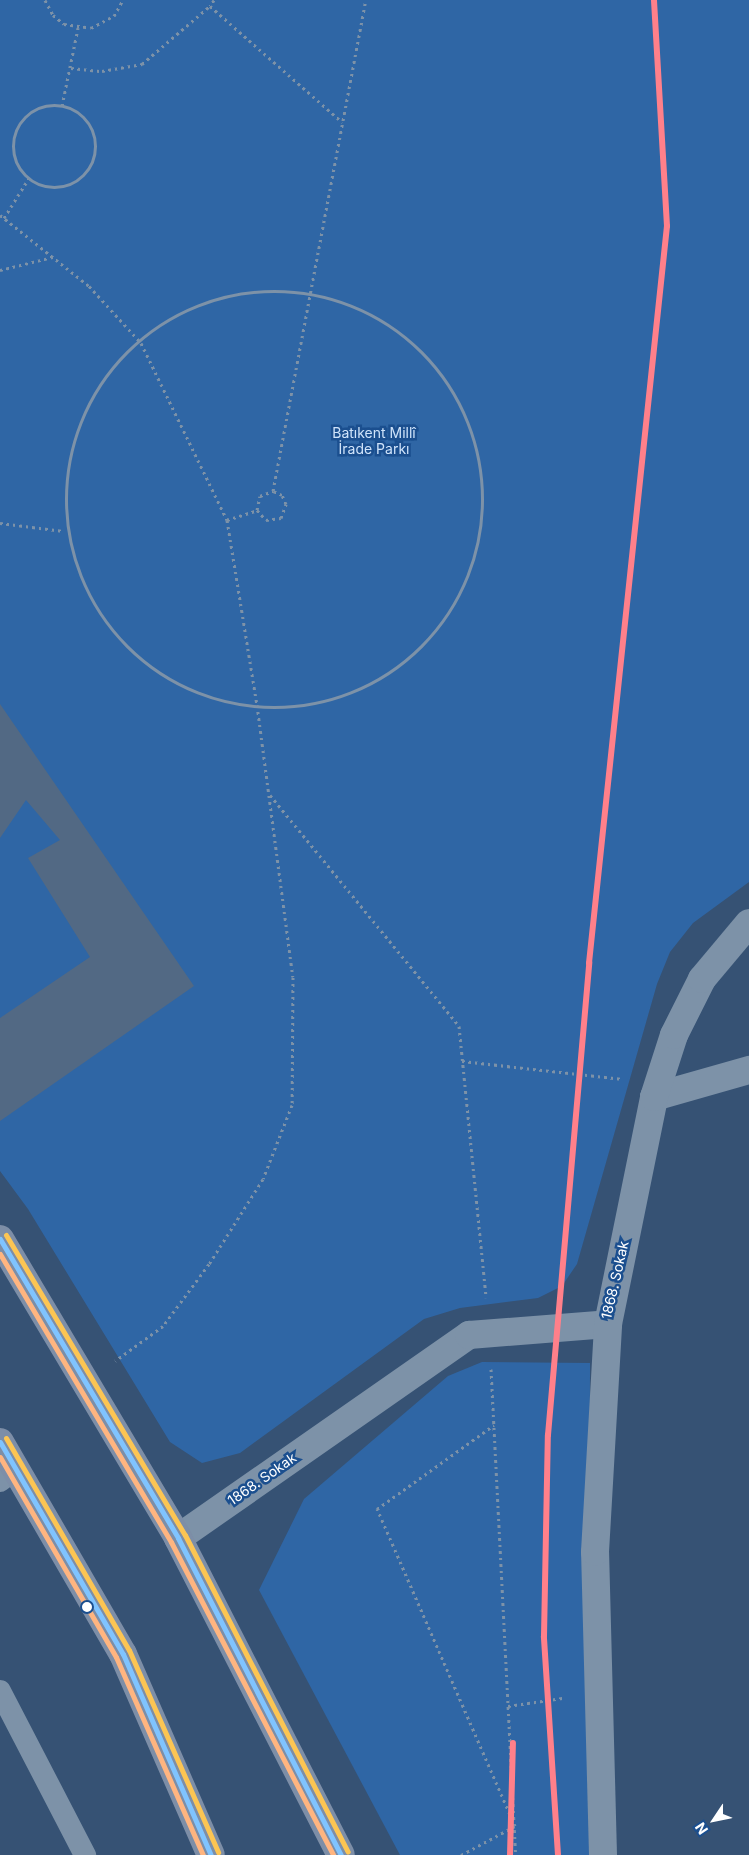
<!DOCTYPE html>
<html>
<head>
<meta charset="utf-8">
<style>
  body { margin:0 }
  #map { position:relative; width:749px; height:1855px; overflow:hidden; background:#365274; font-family:Inter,sans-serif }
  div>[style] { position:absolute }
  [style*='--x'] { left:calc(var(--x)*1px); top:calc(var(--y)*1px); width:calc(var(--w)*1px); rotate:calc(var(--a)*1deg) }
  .green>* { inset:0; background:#2f66a5 }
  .building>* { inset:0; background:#526984 }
  .path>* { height:3px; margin-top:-1.5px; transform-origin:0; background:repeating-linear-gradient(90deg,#7d92a8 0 2.5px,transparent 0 6.5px) }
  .path>.ring { margin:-1.5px; padding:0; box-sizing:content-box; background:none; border:3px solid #7d92a8; border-radius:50% }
  .lane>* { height:22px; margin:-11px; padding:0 11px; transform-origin:11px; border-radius:11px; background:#7d92a8 }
  .street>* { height:28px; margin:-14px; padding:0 14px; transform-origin:14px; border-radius:14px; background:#7d92a8 }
  .primary>* { height:28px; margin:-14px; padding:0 14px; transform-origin:14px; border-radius:14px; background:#7d8ea7 }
  .bus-1>* { height:5px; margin:-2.5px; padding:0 2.5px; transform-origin:2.5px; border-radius:2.5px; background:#80c4ff }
  .bus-2>* { height:5px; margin:-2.5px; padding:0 2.5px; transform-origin:2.5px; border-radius:2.5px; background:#ffb580 }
  .bus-3>* { height:5px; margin:-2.5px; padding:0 2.5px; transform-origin:2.5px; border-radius:2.5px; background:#fcc553 }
  .metro-1>* { height:6px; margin:-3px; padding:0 3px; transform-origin:3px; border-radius:3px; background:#ff808a }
  .dots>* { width:14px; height:14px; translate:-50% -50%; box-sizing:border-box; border:2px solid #1b4f8f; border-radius:50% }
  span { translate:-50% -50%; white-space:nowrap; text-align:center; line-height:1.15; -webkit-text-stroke:5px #1b4f8f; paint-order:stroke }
  .park-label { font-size:14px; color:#cfe3fa }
  .street-label { font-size:14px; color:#fff }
  .north { position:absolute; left:689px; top:1795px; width:50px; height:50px; -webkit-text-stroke:4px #1b4f8f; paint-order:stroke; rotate:236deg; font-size:14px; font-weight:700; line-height:20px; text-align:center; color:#fff }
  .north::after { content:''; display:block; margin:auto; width:18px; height:22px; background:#fff; clip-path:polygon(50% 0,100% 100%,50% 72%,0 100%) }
</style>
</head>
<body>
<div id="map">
  <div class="green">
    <div style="clip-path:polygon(0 0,749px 0,749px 882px,693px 923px,670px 952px,657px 984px,577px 1264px,562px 1286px,538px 1298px,460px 1308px,424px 1319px,240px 1453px,202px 1463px,170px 1442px,28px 1209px,0 1171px)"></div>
    <div style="clip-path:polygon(482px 1362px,590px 1363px,589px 1855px,400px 1855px,259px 1590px,304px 1499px,448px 1376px)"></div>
  </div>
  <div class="building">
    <div style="clip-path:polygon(0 704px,194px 986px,0 1121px,0 1018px,90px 957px,28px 858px,60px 840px,26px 800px,0 838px)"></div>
  </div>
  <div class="path">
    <div style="--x:45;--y:0;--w:17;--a:62"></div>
    <div style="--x:53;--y:15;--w:14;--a:39"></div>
    <div style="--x:64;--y:24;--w:27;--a:8"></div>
    <div style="--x:91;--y:28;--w:26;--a:-28"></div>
    <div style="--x:114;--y:16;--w:18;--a:-61"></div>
    <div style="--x:214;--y:0;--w:7;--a:124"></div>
    <div style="--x:210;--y:6;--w:176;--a:41.3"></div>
    <div style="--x:71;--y:68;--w:31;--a:6"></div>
    <div style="--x:102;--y:71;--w:41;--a:-9.9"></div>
    <div style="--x:142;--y:64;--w:89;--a:-40.5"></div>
    <div class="ring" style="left:13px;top:105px;width:79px;height:79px"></div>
    <div style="--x:62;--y:106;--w:80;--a:-78.4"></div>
    <div style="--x:0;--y:215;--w:114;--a:38.6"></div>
    <div style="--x:89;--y:286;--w:77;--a:47.6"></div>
    <div style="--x:141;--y:343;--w:197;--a:64.1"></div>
    <div style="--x:227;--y:520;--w:187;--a:80.8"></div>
    <div style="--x:257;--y:705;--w:274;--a:82.5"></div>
    <div style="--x:293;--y:977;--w:128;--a:90.4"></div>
    <div style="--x:292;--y:1105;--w:79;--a:111.4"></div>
    <div style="--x:263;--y:1179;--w:101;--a:122.4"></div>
    <div style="--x:209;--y:1264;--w:77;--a:126.6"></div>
    <div style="--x:163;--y:1326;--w:59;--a:143.9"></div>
    <div style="--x:4;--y:218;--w:47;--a:-58"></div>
    <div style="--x:0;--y:270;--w:55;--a:-13.8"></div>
    <div class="ring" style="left:66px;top:291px;width:413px;height:413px"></div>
    <div style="--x:257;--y:510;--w:14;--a:-78"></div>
    <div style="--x:260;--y:496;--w:14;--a:-21"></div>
    <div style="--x:273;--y:491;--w:500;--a:-79.3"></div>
    <div style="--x:227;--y:520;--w:32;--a:-18"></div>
    <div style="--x:257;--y:510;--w:13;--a:48"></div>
    <div style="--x:266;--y:520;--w:15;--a:-8"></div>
    <div style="--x:281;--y:518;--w:15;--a:-70"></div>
    <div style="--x:286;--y:504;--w:10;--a:-114"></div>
    <div style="--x:282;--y:495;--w:10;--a:-156"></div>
    <div style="--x:0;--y:523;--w:64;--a:7.2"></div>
    <div style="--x:270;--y:795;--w:298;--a:50.7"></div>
    <div style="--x:459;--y:1026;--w:273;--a:84.3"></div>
    <div style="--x:462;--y:1061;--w:162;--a:6.4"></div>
    <div style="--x:491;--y:1369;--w:487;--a:87.1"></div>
    <div style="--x:508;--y:1706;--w:55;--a:-8.4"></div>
    <div style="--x:461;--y:1855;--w:61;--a:-28.2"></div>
    <div style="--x:515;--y:1826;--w:346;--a:-113.5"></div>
    <div style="--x:377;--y:1509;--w:144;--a:-35.7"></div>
  </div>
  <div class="lane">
    <div style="--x:0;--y:1481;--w:20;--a:-37"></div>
    <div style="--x:0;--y:1691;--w:185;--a:62.6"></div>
  </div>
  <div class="street">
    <div style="--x:654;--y:1097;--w:99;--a:-15.9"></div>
    <div style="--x:178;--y:1538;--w:355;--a:-34.9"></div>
    <div style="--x:469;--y:1335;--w:139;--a:-4.5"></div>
    <div style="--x:608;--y:1324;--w:232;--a:-78.5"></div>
    <div style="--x:654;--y:1097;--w:65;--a:-72.1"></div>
    <div style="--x:674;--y:1035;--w:63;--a:-63.4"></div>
    <div style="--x:702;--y:979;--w:73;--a:-50"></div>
    <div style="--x:603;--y:1855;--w:303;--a:-91.5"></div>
    <div style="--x:595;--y:1552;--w:228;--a:-86.7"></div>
  </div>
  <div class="primary">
    <div style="--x:0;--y:1239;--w:348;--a:59.2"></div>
    <div style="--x:178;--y:1538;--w:356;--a:62.8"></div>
    <div style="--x:0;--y:1442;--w:245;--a:59.9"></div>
    <div style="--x:123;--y:1654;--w:219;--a:66.4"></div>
  </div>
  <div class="bus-1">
    <div style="--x:0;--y:1239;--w:348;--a:59.2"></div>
    <div style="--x:178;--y:1538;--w:356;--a:62.8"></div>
    <div style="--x:0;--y:1442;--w:245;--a:59.9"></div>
    <div style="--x:123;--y:1654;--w:219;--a:66.4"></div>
  </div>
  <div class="bus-2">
    <div style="--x:0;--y:1254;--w:335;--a:59.3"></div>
    <div style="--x:171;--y:1542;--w:352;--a:62.6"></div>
    <div style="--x:0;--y:1457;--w:231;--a:59.9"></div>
    <div style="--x:116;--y:1657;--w:216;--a:66.3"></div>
  </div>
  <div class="bus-3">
    <div style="--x:6;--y:1235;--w:349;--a:59.2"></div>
    <div style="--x:185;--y:1535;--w:356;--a:62.8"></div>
    <div style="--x:6;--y:1438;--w:245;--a:59.9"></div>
    <div style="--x:129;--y:1650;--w:221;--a:66.2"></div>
  </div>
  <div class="metro-1">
    <div style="--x:510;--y:1855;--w:112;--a:-88.5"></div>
    <div style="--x:558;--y:1855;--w:219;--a:-93.7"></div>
    <div style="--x:544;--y:1636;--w:201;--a:-88.9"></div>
    <div style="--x:548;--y:1435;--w:474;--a:-85"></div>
    <div style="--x:589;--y:963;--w:741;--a:-83.96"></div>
    <div style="--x:667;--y:226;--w:226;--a:-93.3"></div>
  </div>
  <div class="dots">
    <div style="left:87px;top:1607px;background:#fff"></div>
  </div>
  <div class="park-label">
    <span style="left:374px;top:441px">Batıkent Millî<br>İrade Parkı</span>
  </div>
  <div class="street-label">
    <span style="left:615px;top:1280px;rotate:-77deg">1868. Sokak</span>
    <span style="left:262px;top:1479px;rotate:-35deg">1868. Sokak</span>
  </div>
  <div class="north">N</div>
</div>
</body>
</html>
